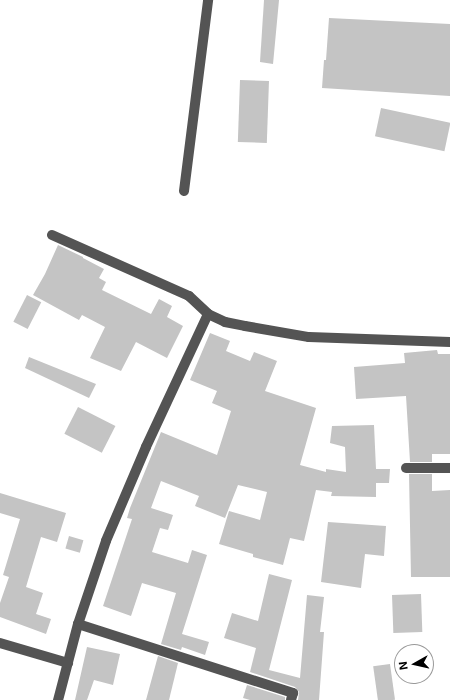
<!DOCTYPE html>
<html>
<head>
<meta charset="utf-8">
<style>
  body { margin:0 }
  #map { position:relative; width:450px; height:700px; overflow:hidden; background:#fff; font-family:Inter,sans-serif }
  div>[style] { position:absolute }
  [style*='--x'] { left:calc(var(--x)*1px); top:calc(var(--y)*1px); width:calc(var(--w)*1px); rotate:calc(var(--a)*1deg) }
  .building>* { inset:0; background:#c4c4c4; transform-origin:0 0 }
  .minor>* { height:10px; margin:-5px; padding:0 5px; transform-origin:5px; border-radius:5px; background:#545454 }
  span { translate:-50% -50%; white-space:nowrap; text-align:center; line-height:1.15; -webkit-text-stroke:3px #fff; paint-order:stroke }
  .north { position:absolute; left:394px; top:644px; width:40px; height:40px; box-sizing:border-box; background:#fff; border:1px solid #999; border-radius:50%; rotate:262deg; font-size:11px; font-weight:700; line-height:16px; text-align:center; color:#000 }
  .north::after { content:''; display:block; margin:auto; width:14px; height:18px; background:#000; clip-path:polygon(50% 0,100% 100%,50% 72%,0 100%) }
</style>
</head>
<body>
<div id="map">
  <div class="building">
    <div style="clip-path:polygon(264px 0,279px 0,273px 64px,260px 62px)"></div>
    <div style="clip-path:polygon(329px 18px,450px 24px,450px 96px,322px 88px,324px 60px,326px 60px)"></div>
    <div style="left:240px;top:80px;width:29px;height:62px;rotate:2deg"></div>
    <div style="left:381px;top:108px;width:71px;height:29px;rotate:12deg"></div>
    <div style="clip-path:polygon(58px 245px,83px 257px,83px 258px,104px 269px,99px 278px,106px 282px,102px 290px,151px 314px,159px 299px,172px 306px,167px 317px,183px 326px,167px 358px,136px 342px,121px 371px,90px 358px,105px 327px,82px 315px,79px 320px,33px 295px,45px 274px)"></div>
    <div style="left:27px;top:295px;width:16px;height:30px;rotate:27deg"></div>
    <div style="clip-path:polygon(210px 333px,230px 341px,226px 351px,250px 361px,254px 352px,277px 361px,265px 391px,316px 408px,300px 465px,326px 472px,326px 469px,346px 472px,345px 447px,330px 443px,332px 426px,374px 425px,376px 469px,390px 469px,389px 483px,376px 483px,376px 497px,331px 496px,332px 492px,316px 490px,304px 541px,290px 538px,283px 565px,253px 557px,253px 554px,219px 544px,229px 511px,260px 520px,267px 492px,238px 485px,225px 518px,195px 506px,199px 496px,161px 481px,151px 508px,173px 515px,168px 530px,160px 528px,152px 552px,188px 563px,192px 550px,207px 555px,182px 634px,209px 642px,205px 655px,182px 647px,181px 650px,161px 644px,176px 593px,142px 583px,131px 616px,103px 606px,132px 519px,127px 518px,130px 508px,161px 432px,217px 455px,231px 411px,212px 403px,217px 391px,190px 380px)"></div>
    <div style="clip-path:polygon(437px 350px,438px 354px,450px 354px,450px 454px,432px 454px,432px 462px,410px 462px,406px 396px,356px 399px,354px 367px,405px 363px,404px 353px)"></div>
    <div style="clip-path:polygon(29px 357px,96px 384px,89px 398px,25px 368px)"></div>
    <div style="left:78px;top:407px;width:42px;height:30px;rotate:27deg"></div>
    <div style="clip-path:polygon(409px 474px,432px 474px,432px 491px,450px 490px,450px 577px,411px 577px)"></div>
    <div style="clip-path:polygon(0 493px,66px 513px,57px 542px,41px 537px,26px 587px,43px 593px,36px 614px,51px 619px,46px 634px,0 617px,0 603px,9px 577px,3px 575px,20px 519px,0 513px)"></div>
    <div style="clip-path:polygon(328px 522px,386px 526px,384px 556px,365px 554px,361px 588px,321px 582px)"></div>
    <div style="left:69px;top:536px;width:15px;height:13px;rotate:16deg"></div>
    <div style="clip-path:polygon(269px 574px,292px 580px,269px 670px,300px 678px,307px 595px,324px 597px,320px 632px,324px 632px,319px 700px,298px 700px,299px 692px,295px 687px,250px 672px,256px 648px,224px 638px,232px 613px,258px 621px)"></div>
    <div style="left:421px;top:594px;width:38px;height:29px;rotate:88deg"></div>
    <div style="clip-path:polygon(87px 647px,120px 654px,113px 685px,94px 680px,87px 700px,75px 700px)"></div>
    <div style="clip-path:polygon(158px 656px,178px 663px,169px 700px,146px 700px)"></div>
    <div style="left:390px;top:664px;width:36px;height:17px;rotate:82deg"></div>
    <div style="clip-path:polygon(247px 685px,285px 697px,285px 700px,250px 700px,243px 698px)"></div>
  </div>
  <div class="minor">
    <div style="--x:184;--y:191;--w:193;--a:-82.8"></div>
    <div style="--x:52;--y:235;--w:150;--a:24"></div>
    <div style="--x:189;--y:296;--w:26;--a:43"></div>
    <div style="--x:208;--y:314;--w:147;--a:115"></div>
    <div style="--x:146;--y:447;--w:102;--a:113.1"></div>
    <div style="--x:106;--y:541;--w:88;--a:108.6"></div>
    <div style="--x:78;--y:624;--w:79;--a:104.7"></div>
    <div style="--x:208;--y:314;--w:19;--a:25"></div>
    <div style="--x:225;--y:322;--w:20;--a:11"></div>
    <div style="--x:245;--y:326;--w:65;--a:9.8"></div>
    <div style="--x:309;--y:337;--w:141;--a:2"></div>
    <div style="--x:406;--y:468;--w:44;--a:0"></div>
    <div style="--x:78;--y:624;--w:226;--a:17.8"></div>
    <div style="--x:293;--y:693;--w:7;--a:106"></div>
    <div style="--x:0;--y:643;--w:71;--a:16.4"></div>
  </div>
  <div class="north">N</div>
</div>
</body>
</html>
